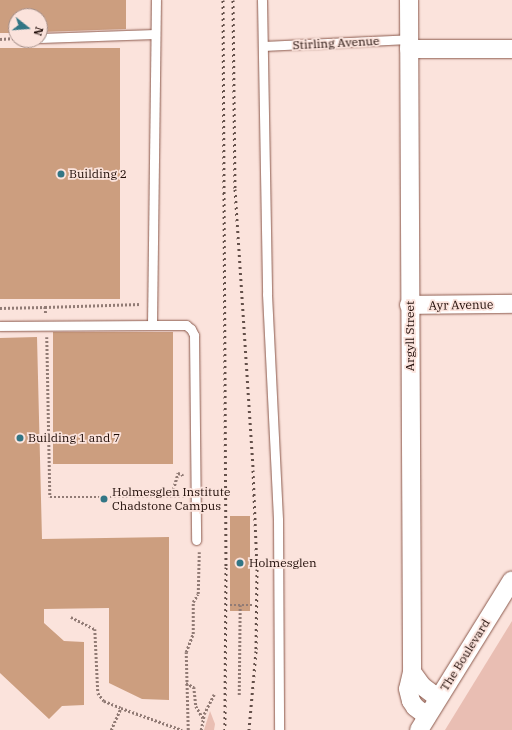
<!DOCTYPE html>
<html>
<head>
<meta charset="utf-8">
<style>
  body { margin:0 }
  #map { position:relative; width:512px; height:730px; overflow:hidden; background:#fbe3dc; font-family:"IBM Plex Serif",serif }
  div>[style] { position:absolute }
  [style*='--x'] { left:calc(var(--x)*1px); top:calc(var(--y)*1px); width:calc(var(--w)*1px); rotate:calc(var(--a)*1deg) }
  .green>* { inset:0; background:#e9beb3 }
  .building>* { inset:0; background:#cc9e7f; transform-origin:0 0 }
  .path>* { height:2.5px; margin-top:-1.25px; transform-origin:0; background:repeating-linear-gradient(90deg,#917b75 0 2px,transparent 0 4px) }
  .roads { filter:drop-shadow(0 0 1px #8b594c) drop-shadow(0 0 1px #8b594c) }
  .service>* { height:9px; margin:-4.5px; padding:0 4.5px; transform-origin:4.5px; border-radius:4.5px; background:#fff }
  .minor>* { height:18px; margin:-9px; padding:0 9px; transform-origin:9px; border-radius:9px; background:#fff }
  .rail>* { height:3px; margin-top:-1.5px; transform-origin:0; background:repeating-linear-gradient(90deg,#64504a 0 2px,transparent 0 6px) }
  .dots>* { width:11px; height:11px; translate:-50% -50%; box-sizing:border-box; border:2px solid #fbe3dc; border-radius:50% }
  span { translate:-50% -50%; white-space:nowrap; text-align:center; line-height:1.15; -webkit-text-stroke:3.5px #fbe3dc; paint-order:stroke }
  .street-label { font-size:12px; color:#1f0c07 }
  .poi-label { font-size:12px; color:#1f0c07 }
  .left { translate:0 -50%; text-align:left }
  .north { position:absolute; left:8px; top:8px; width:40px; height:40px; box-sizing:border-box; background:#fbe3dc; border:1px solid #a38d87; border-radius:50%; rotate:107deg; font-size:11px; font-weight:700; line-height:16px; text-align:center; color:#1f0c07 }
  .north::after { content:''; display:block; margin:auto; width:14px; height:18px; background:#327685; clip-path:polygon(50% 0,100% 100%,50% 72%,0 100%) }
</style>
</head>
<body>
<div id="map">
  <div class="green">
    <div style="clip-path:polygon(512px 621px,512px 730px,445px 730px)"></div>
    <div style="clip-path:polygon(210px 711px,215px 724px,214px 730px,204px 730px)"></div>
  </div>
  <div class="building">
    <div style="clip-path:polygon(0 0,126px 0,126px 29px,40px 32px,40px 16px,16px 16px,16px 33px,0 33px)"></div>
    <div style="left:120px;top:48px;width:251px;height:120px;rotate:90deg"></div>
    <div style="left:53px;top:332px;width:120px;height:132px"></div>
    <div style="clip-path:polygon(37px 337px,42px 539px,169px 537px,169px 700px,142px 699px,109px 683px,109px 608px,44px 609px,44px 623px,64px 641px,84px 642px,84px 705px,62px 706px,49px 719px,0 673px,0 338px)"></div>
    <div style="left:230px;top:516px;width:20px;height:95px"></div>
  </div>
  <div class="path">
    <div style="--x:0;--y:39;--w:16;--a:-4"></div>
    <div style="--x:45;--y:307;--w:96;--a:-1.8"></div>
    <div style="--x:0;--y:308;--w:45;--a:-1.3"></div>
    <div style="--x:45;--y:307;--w:7;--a:82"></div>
    <div style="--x:47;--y:337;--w:160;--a:88.9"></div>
    <div style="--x:50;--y:497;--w:134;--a:0"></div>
    <div style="--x:171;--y:497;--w:25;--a:-74"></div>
    <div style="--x:178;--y:473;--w:4;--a:14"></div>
    <div style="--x:182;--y:474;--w:2;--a:63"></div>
    <div style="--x:230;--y:605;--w:23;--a:0"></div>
    <div style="--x:71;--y:617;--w:27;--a:27"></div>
    <div style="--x:95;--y:629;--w:64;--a:87.3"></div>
    <div style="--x:98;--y:693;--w:10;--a:53"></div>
    <div style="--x:104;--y:701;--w:18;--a:22"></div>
    <div style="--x:186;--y:683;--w:9;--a:27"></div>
    <div style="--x:194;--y:687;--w:19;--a:84"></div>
    <div style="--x:196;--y:706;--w:14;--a:60"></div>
    <div style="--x:239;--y:695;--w:90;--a:-89.4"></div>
    <div style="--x:111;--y:730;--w:24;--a:-66"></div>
    <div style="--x:121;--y:708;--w:65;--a:19.8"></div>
    <div style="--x:188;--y:730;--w:78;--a:-91.5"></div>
    <div style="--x:186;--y:652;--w:19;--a:-69"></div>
    <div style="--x:193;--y:634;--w:32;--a:-90"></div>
    <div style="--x:193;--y:602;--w:9;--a:-58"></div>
    <div style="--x:198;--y:594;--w:42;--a:-88.6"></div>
    <div style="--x:201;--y:730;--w:16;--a:-79"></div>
    <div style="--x:204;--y:714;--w:22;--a:-63"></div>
  </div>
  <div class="roads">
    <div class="service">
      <div style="--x:262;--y:0;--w:294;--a:89"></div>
      <div style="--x:267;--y:294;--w:226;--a:87.2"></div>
      <div style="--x:278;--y:520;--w:210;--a:89.7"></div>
      <div style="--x:40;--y:38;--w:115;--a:-2"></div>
      <div style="--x:263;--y:46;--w:146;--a:-2.7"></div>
      <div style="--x:152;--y:325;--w:34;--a:0"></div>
      <div style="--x:186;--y:325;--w:6;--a:39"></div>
      <div style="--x:191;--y:329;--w:7;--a:63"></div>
      <div style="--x:194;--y:335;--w:205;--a:89.4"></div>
      <div style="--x:0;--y:326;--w:152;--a:-0.4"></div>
      <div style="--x:152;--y:325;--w:325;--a:-89.3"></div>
    </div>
    <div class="minor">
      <div style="--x:409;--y:0;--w:672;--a:89.74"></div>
      <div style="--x:412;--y:672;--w:17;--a:103"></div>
      <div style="--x:408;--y:689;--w:12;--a:76"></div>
      <div style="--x:411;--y:701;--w:7;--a:56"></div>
      <div style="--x:415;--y:707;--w:15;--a:37"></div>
      <div style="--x:409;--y:49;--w:103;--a:0"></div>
      <div style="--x:409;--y:305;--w:103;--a:-0.6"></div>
      <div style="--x:412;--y:672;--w:17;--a:54"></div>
      <div style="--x:422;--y:686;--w:20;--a:37"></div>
      <div style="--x:419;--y:730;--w:176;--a:-58.2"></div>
    </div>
  </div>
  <div class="rail">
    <div style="--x:223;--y:0;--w:567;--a:89.7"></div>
    <div style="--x:226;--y:567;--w:163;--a:90.4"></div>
    <div style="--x:233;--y:0;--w:189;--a:89.4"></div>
    <div style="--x:235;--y:189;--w:282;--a:86.3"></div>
    <div style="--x:253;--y:470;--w:99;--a:87.7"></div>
    <div style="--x:257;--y:569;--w:82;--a:90.7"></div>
    <div style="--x:256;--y:651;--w:79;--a:95.1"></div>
  </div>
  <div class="dots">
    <div style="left:61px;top:174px;background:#327685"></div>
    <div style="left:20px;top:438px;background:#327685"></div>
    <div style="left:104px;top:499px;background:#327685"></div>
    <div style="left:240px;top:563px;background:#327685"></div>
  </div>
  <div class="street-label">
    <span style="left:336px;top:43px;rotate:-3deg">Stirling Avenue</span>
    <span style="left:461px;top:305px;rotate:-1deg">Ayr Avenue</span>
    <span style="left:410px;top:336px;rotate:-90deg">Argyll Street</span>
    <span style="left:465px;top:655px;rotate:-58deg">The Boulevard</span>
  </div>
  <div class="poi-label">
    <span class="left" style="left:69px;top:174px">Building 2</span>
    <span class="left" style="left:28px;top:438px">Building 1 and 7</span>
    <span class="left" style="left:112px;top:499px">Holmesglen Institute<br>Chadstone Campus</span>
    <span class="left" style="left:249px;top:563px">Holmesglen</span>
  </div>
  <div class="north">N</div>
</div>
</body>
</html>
